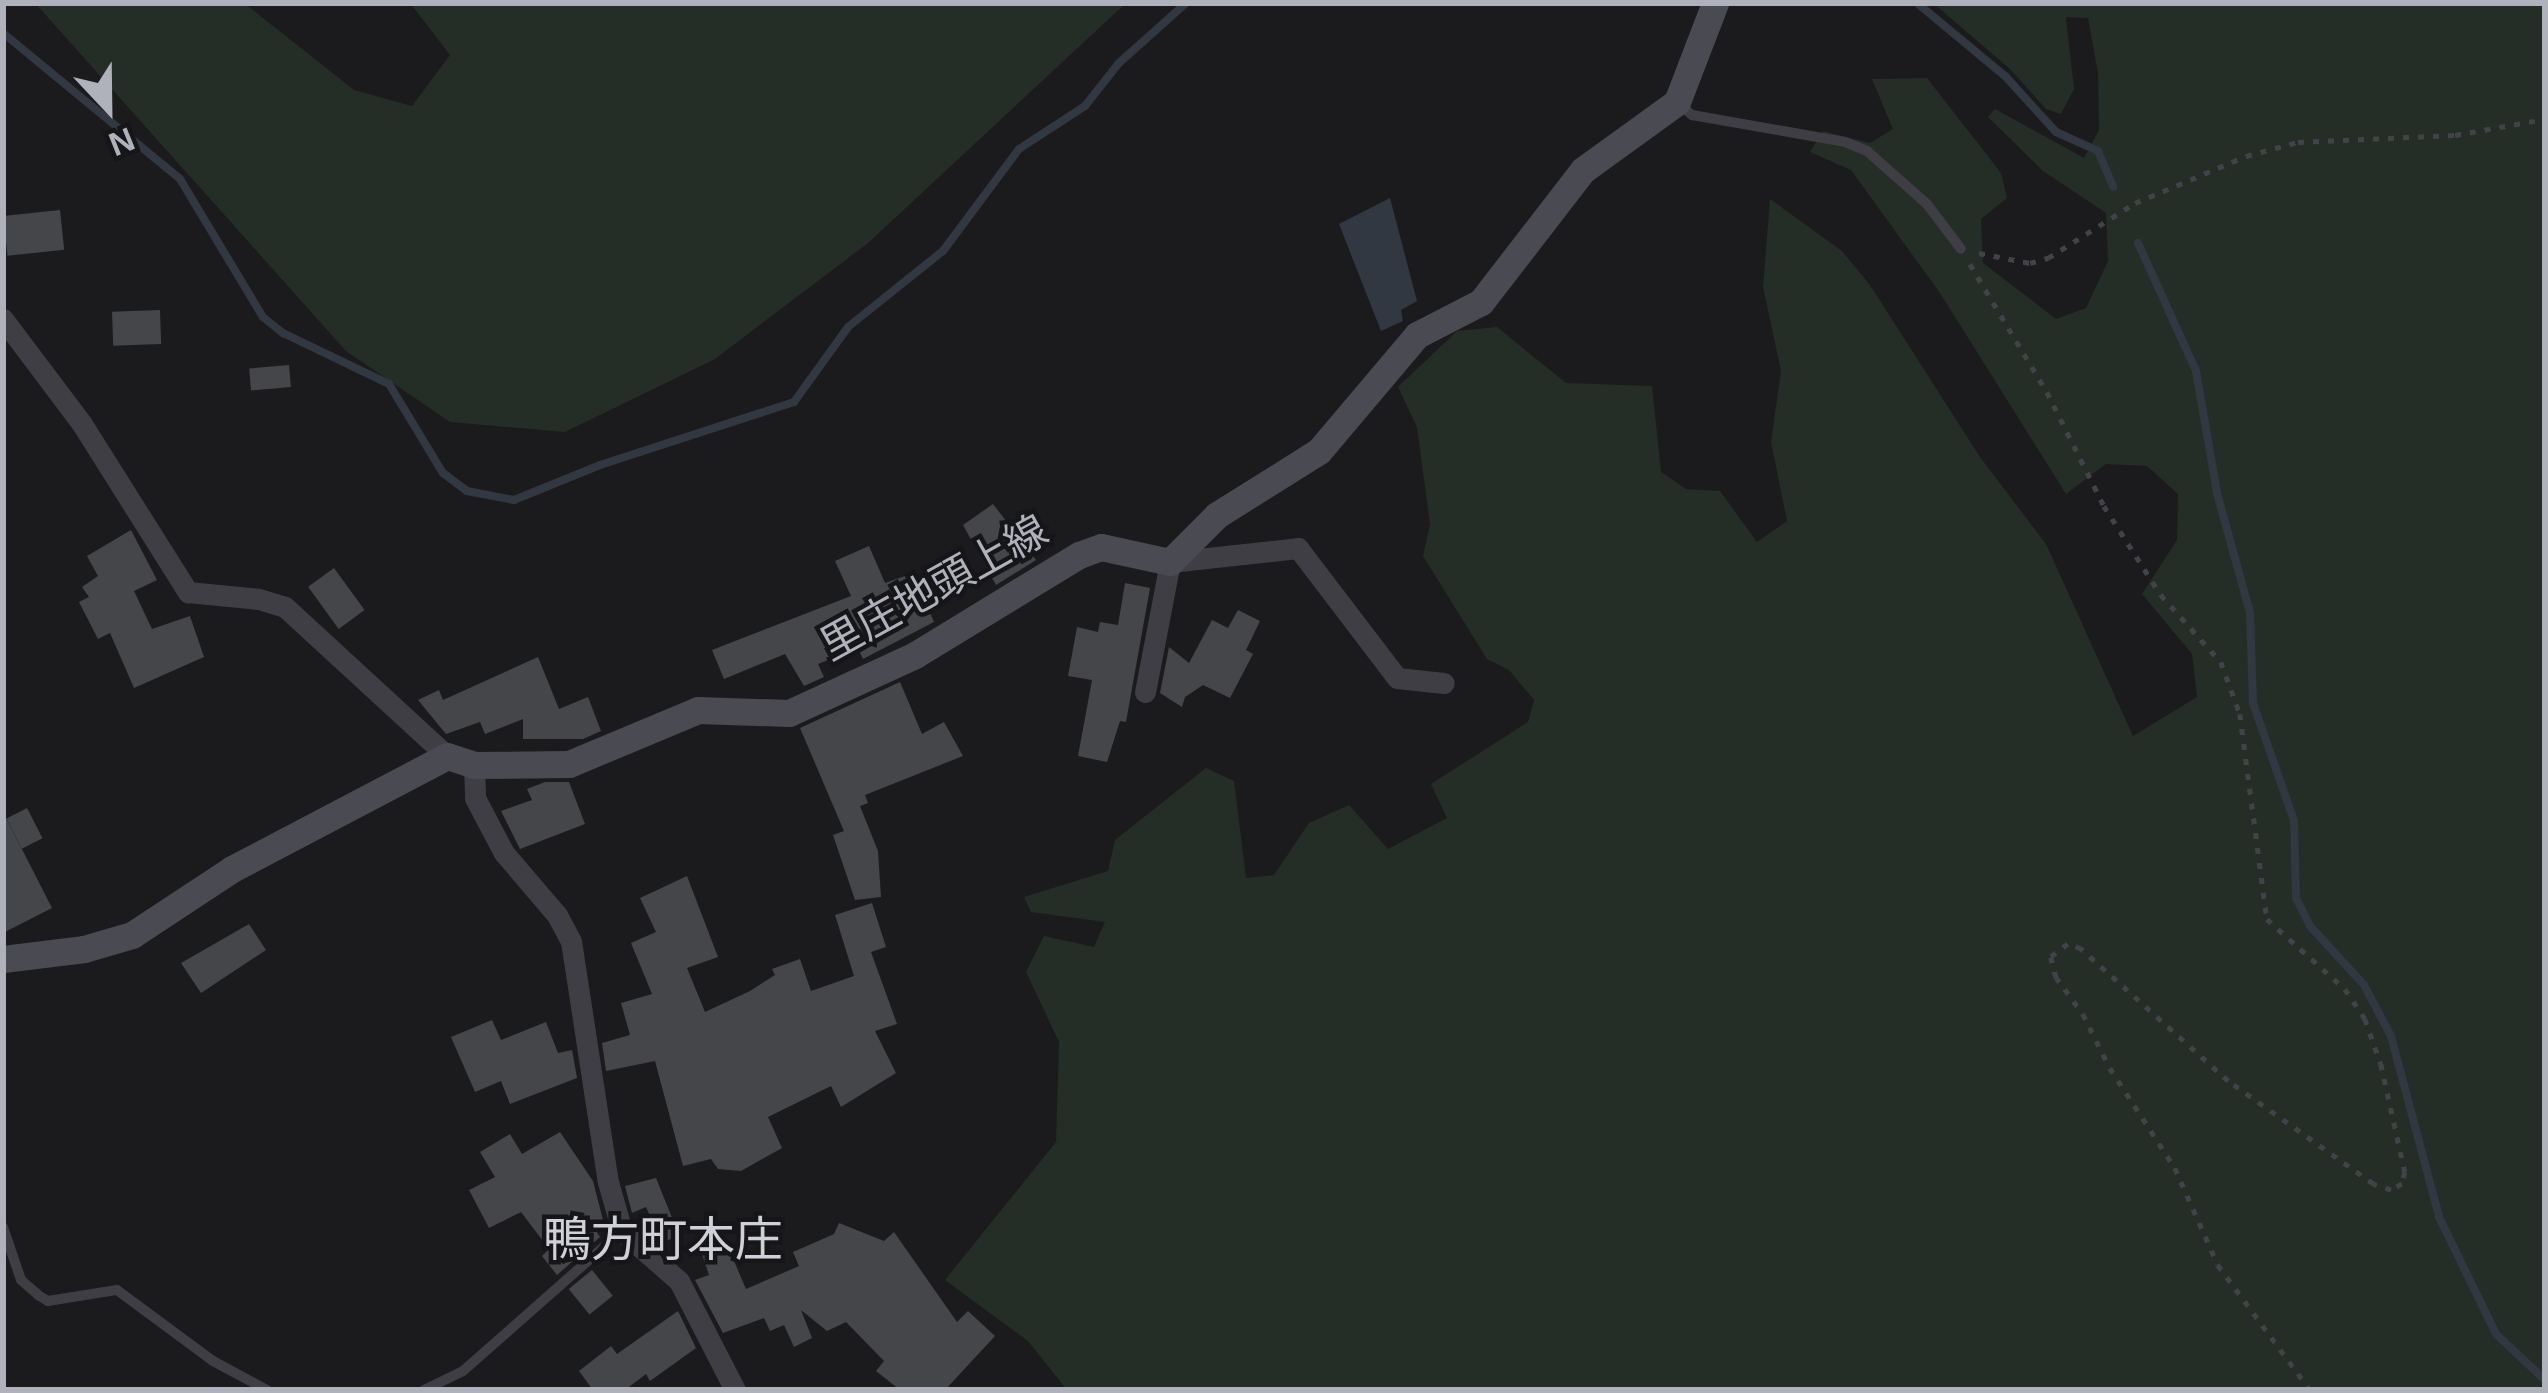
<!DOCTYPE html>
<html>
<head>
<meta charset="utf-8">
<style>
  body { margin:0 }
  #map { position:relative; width:2548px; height:1393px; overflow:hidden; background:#1b1b1d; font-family:Helvetica,"Noto Sans JP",sans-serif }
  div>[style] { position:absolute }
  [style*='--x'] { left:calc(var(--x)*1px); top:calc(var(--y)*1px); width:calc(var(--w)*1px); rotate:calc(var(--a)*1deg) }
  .green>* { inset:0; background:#252d27 }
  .water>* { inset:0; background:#313841 }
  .stream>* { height:8px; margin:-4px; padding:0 4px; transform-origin:4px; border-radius:4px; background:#313841 }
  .building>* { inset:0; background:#45464a; transform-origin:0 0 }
  .path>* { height:4.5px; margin-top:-2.25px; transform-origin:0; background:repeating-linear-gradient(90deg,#424349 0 6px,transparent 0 15px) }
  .service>* { height:10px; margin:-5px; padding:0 5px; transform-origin:5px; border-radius:5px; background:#3e3e44 }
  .minor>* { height:21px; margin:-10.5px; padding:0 10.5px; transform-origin:10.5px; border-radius:10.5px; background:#3e3e44 }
  .secondary>* { height:27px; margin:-13.5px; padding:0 13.5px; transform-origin:13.5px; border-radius:13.5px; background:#4a4b52 }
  span { translate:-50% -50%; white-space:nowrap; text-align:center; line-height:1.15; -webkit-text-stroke:9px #161618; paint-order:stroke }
  .street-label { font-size:42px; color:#afb1bb }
  .quarter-label { font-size:48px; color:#cfd0d8 }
  .frame { position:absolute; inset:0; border:6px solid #afb1bb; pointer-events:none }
  .north { position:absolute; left:48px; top:48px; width:120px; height:120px; -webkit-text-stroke:9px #161618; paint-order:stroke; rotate:158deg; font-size:33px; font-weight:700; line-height:48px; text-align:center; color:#afb1bb }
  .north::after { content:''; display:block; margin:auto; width:42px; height:54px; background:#afb1bb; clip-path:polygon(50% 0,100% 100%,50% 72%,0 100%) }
</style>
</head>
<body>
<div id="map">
  <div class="green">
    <div style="clip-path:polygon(35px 3px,244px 3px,354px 90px,412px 106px,450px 55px,410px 3px,1126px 3px,868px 243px,715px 359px,565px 432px,450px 422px,346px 351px)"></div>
    <div style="clip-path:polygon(1933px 3px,2545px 3px,2545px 1390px,1067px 1390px,1028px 1341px,945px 1280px,1056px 1142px,1059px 1042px,1026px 972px,1044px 936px,1094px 947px,1105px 922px,1031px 912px,1024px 897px,1108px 871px,1115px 840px,1206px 768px,1234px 781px,1246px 878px,1274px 875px,1309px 823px,1349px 805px,1388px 849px,1447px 818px,1431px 784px,1528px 722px,1534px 700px,1509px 670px,1487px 659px,1423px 556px,1430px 524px,1417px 427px,1398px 387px,1457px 331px,1497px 327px,1566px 383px,1652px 386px,1661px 472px,1686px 489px,1720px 491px,1757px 542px,1787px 521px,1771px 442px,1781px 371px,1763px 287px,1770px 199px,1842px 251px,1870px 285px,1980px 457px,2046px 544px,2133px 736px,2197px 697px,2192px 654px,2142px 594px,2177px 540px,2178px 494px,2147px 466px,2106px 464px,2066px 494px,1940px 293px,1851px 170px,1810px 152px,1823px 131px,1870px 143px,1893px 129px,1872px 79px,1927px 78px,2001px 173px,2007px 198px,1981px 219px,1983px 263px,2056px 319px,2086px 308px,2108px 261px,2106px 213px,2043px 171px,1988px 117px,1995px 109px,2084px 158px,2099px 130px,2098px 73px,2088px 18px,2066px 17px,2074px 89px,2061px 114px,2046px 109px,2010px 69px)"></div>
  </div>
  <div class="water">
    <div style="clip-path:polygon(1390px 198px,1417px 301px,1401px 310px,1403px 321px,1381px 331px,1339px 224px)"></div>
  </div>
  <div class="stream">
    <div style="--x:1917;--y:3;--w:116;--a:39.7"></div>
    <div style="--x:2006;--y:77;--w:74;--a:47.7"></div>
    <div style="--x:2056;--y:132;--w:46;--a:24.3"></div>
    <div style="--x:2098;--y:151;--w:39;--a:67"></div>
    <div style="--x:3;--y:33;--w:229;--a:39.5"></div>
    <div style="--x:180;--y:179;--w:161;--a:59"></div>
    <div style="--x:263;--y:317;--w:26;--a:39"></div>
    <div style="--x:283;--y:333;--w:118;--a:25.7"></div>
    <div style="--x:389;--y:384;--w:104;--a:58.8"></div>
    <div style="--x:443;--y:473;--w:30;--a:37"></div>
    <div style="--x:467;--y:491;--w:48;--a:10.8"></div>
    <div style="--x:514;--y:500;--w:93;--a:-22.1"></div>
    <div style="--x:600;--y:465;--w:204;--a:-18"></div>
    <div style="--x:794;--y:402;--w:92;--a:-54.2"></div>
    <div style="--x:848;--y:327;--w:122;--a:-38.7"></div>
    <div style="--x:943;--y:251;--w:127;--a:-53.3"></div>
    <div style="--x:1019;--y:149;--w:79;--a:-33.1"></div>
    <div style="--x:1085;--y:106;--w:55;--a:-51.7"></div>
    <div style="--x:1119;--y:63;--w:90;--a:-41.8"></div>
    <div style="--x:2138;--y:243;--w:141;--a:65.6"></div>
    <div style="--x:2196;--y:371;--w:124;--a:80.2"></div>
    <div style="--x:2217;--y:493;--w:124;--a:74.6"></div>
    <div style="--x:2250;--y:613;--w:90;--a:88.1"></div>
    <div style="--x:2253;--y:703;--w:125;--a:70.8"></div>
    <div style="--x:2294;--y:821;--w:77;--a:88.5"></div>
    <div style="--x:2296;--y:898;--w:31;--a:63"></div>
    <div style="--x:2310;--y:926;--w:80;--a:47.5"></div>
    <div style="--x:2364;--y:985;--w:58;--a:62.1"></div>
    <div style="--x:2391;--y:1036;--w:187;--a:75.1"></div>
    <div style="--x:2439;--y:1217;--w:130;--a:64"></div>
    <div style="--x:2496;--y:1334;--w:67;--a:43.2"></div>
  </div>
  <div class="building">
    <div style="left:60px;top:210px;width:40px;height:57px;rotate:84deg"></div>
    <div style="left:160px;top:310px;width:34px;height:48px;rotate:88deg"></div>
    <div style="left:289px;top:365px;width:22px;height:40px;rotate:85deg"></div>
    <div style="clip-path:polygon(993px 504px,1036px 560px,996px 585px,963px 525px)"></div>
    <div style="clip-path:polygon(131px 530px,157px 580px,134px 591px,152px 629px,190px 616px,204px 657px,134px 688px,110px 633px,98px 639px,79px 602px,89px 597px,82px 587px,98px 576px,87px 556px)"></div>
    <div style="clip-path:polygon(869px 546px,885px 583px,905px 576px,912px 593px,920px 590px,934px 622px,863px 659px,858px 648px,818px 664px,824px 677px,804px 686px,785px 654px,724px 679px,712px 650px,851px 596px,835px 561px)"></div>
    <div style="left:334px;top:568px;width:52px;height:32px;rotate:54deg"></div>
    <div style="clip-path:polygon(1125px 583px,1150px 588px,1126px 722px,1120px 721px,1107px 762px,1078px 756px,1092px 680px,1068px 676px,1077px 627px,1098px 632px,1100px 622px,1118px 625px)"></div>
    <div style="clip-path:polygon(1238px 610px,1260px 621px,1246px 650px,1253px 654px,1230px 698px,1203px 685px,1185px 697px,1182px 707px,1160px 693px,1169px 647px,1189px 663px,1212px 620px,1228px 628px)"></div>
    <div style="clip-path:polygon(538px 657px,559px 709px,588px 697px,601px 731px,583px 739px,523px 739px,523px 719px,485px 734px,480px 722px,446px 734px,418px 700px,439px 690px,443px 700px)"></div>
    <div style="clip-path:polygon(900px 682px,922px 734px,944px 722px,963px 756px,865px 795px,868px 803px,860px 806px,878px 851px,881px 897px,855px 900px,833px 835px,844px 831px,800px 728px)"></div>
    <div style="clip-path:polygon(545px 782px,569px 782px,585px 824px,520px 849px,501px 811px,532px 800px,527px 789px)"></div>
    <div style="left:27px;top:808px;width:34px;height:23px;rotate:63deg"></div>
    <div style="clip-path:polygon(3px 812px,52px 908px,3px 933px)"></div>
    <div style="clip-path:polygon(687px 876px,718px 957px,687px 968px,705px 1012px,750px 991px,775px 975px,772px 969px,800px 959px,811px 991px,854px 976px,835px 915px,872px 903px,886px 947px,871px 952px,897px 1024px,875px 1031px,896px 1073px,841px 1107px,831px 1086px,768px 1117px,782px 1148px,741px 1171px,718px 1169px,711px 1159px,683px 1166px,655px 1061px,606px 1071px,602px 1043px,630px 1035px,621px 1003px,652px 994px,631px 943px,656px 932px,640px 898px)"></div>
    <div style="clip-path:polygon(249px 924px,266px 950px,201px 993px,181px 963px)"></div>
    <div style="clip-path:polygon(492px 1020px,501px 1040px,546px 1022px,558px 1053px,572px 1050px,577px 1078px,510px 1104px,501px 1081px,475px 1092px,451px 1037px)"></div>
    <div style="clip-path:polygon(560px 1132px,593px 1181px,604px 1224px,594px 1228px,600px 1237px,557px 1275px,542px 1256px,549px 1249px,521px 1212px,489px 1228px,469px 1190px,495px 1177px,480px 1152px,510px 1134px,522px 1154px)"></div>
    <div style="clip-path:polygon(656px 1178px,679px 1235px,662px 1243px,646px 1207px,632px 1213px,625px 1186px)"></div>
    <div style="clip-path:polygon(839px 1223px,884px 1241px,894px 1232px,957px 1322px,968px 1311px,995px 1336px,945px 1390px,900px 1390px,876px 1371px,884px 1361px,846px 1322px,827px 1331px,801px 1310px,812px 1338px,794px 1347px,784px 1325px,770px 1331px,764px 1318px,723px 1333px,695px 1280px,709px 1275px,700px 1248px,725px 1240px,746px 1289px,799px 1266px,793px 1252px,834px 1234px)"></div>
    <div style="left:592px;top:1270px;width:33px;height:30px;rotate:51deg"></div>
    <div style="clip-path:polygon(678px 1311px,696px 1348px,650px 1381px,646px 1374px,625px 1390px,593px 1390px,579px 1371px,611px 1346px,617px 1354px)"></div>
  </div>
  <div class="path">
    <div style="--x:1979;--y:253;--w:52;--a:11.1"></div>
    <div style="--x:2030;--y:263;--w:19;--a:-16"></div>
    <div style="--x:2048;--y:258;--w:103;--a:-32.3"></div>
    <div style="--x:2135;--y:203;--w:121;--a:-22.9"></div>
    <div style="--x:2246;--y:156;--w:54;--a:-15.1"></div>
    <div style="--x:2298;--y:142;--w:157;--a:-2.6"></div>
    <div style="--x:2455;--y:135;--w:91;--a:-10.1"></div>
    <div style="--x:1970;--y:264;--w:149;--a:59"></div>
    <div style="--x:2047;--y:392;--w:127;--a:63.4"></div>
    <div style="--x:2104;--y:506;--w:106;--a:57.4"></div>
    <div style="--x:2161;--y:595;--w:90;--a:48.2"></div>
    <div style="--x:2221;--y:662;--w:55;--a:69.9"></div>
    <div style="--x:2240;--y:714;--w:207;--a:82.5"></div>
    <div style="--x:2267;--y:919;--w:105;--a:41.9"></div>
    <div style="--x:2345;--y:989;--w:36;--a:56"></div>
    <div style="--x:2365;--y:1019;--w:48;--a:70.4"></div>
    <div style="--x:2381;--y:1064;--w:111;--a:77.5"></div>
    <div style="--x:2405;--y:1172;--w:12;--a:104"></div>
    <div style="--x:2402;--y:1184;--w:13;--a:151"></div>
    <div style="--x:2391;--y:1190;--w:19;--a:-162"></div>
    <div style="--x:2373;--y:1184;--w:178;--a:-144.6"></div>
    <div style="--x:2228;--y:1081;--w:198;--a:-138.1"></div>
    <div style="--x:2081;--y:949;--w:14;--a:-159"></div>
    <div style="--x:2068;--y:944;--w:21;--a:143"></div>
    <div style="--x:2051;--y:957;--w:21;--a:76"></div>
    <div style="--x:2056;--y:977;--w:46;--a:53.9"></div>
    <div style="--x:2083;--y:1014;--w:60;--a:63.4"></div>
    <div style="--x:2110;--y:1068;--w:119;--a:57"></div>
    <div style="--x:2175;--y:1168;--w:106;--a:66.1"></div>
    <div style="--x:2218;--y:1265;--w:155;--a:53.6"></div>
  </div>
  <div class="service">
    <div style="--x:1680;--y:105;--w:16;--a:40"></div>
    <div style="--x:1692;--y:115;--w:155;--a:10"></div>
    <div style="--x:1845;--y:142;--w:24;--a:22"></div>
    <div style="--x:1867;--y:151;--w:80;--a:41.5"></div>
    <div style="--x:1927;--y:204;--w:56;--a:52.9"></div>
    <div style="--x:3;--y:1227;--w:56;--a:71.2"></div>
    <div style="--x:21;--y:1280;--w:23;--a:41"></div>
    <div style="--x:38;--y:1295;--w:12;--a:31"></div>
    <div style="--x:48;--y:1301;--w:70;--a:-9.1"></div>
    <div style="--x:117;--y:1290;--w:119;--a:36.5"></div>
    <div style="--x:213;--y:1361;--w:61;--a:28.2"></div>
    <div style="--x:424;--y:1390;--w:43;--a:-26"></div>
    <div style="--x:463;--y:1371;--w:212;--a:-41.4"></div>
  </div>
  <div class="minor">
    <div style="--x:3;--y:319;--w:131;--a:53"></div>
    <div style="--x:82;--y:424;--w:199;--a:57.8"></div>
    <div style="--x:188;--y:592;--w:71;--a:5.6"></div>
    <div style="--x:259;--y:599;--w:27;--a:17"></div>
    <div style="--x:285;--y:607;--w:220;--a:42.6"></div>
    <div style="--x:1145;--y:692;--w:132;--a:-79.1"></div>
    <div style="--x:1170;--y:562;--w:129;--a:-6.2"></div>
    <div style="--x:1298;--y:548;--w:163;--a:52.7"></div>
    <div style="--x:1397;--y:678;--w:47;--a:6.1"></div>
    <div style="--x:474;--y:765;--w:33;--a:88"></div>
    <div style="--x:475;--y:798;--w:62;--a:62.2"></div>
    <div style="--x:504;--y:853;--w:82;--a:49.5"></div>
    <div style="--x:557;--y:915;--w:30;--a:62"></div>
    <div style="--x:571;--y:941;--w:244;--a:81.3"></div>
    <div style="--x:608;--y:1182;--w:51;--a:74.1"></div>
    <div style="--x:622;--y:1231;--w:76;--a:41.3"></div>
    <div style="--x:679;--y:1281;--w:123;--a:62.8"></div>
  </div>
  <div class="secondary">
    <div style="--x:3;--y:959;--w:82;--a:-7"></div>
    <div style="--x:84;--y:949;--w:50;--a:-16.3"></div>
    <div style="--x:132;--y:935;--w:120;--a:-33.4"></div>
    <div style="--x:232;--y:869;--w:243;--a:-27.7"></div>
    <div style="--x:447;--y:756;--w:28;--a:18"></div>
    <div style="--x:474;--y:765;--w:95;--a:-0.6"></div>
    <div style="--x:569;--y:764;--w:140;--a:-22.7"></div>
    <div style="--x:698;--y:710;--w:91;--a:1.9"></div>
    <div style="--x:789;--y:713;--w:139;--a:-24.7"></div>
    <div style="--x:915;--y:655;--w:192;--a:-31.4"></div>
    <div style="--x:1079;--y:555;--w:23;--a:-20"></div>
    <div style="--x:1101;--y:547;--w:71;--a:12.3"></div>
    <div style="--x:1170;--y:562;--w:66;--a:-45"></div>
    <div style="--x:1217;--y:515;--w:120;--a:-32.1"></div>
    <div style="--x:1319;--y:451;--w:152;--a:-49.8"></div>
    <div style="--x:1417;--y:335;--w:72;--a:-27.3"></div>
    <div style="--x:1481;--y:302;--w:167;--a:-52.3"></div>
    <div style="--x:1583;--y:170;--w:116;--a:-35.9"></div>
    <div style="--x:1677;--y:102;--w:106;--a:-69"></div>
  </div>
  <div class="street-label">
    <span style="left:934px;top:588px;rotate:-29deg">里庄地頭上線</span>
  </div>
  <div class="quarter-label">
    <span style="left:663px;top:1240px">鴨方町本庄</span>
  </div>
  <div class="frame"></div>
  <div class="north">N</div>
</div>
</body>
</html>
